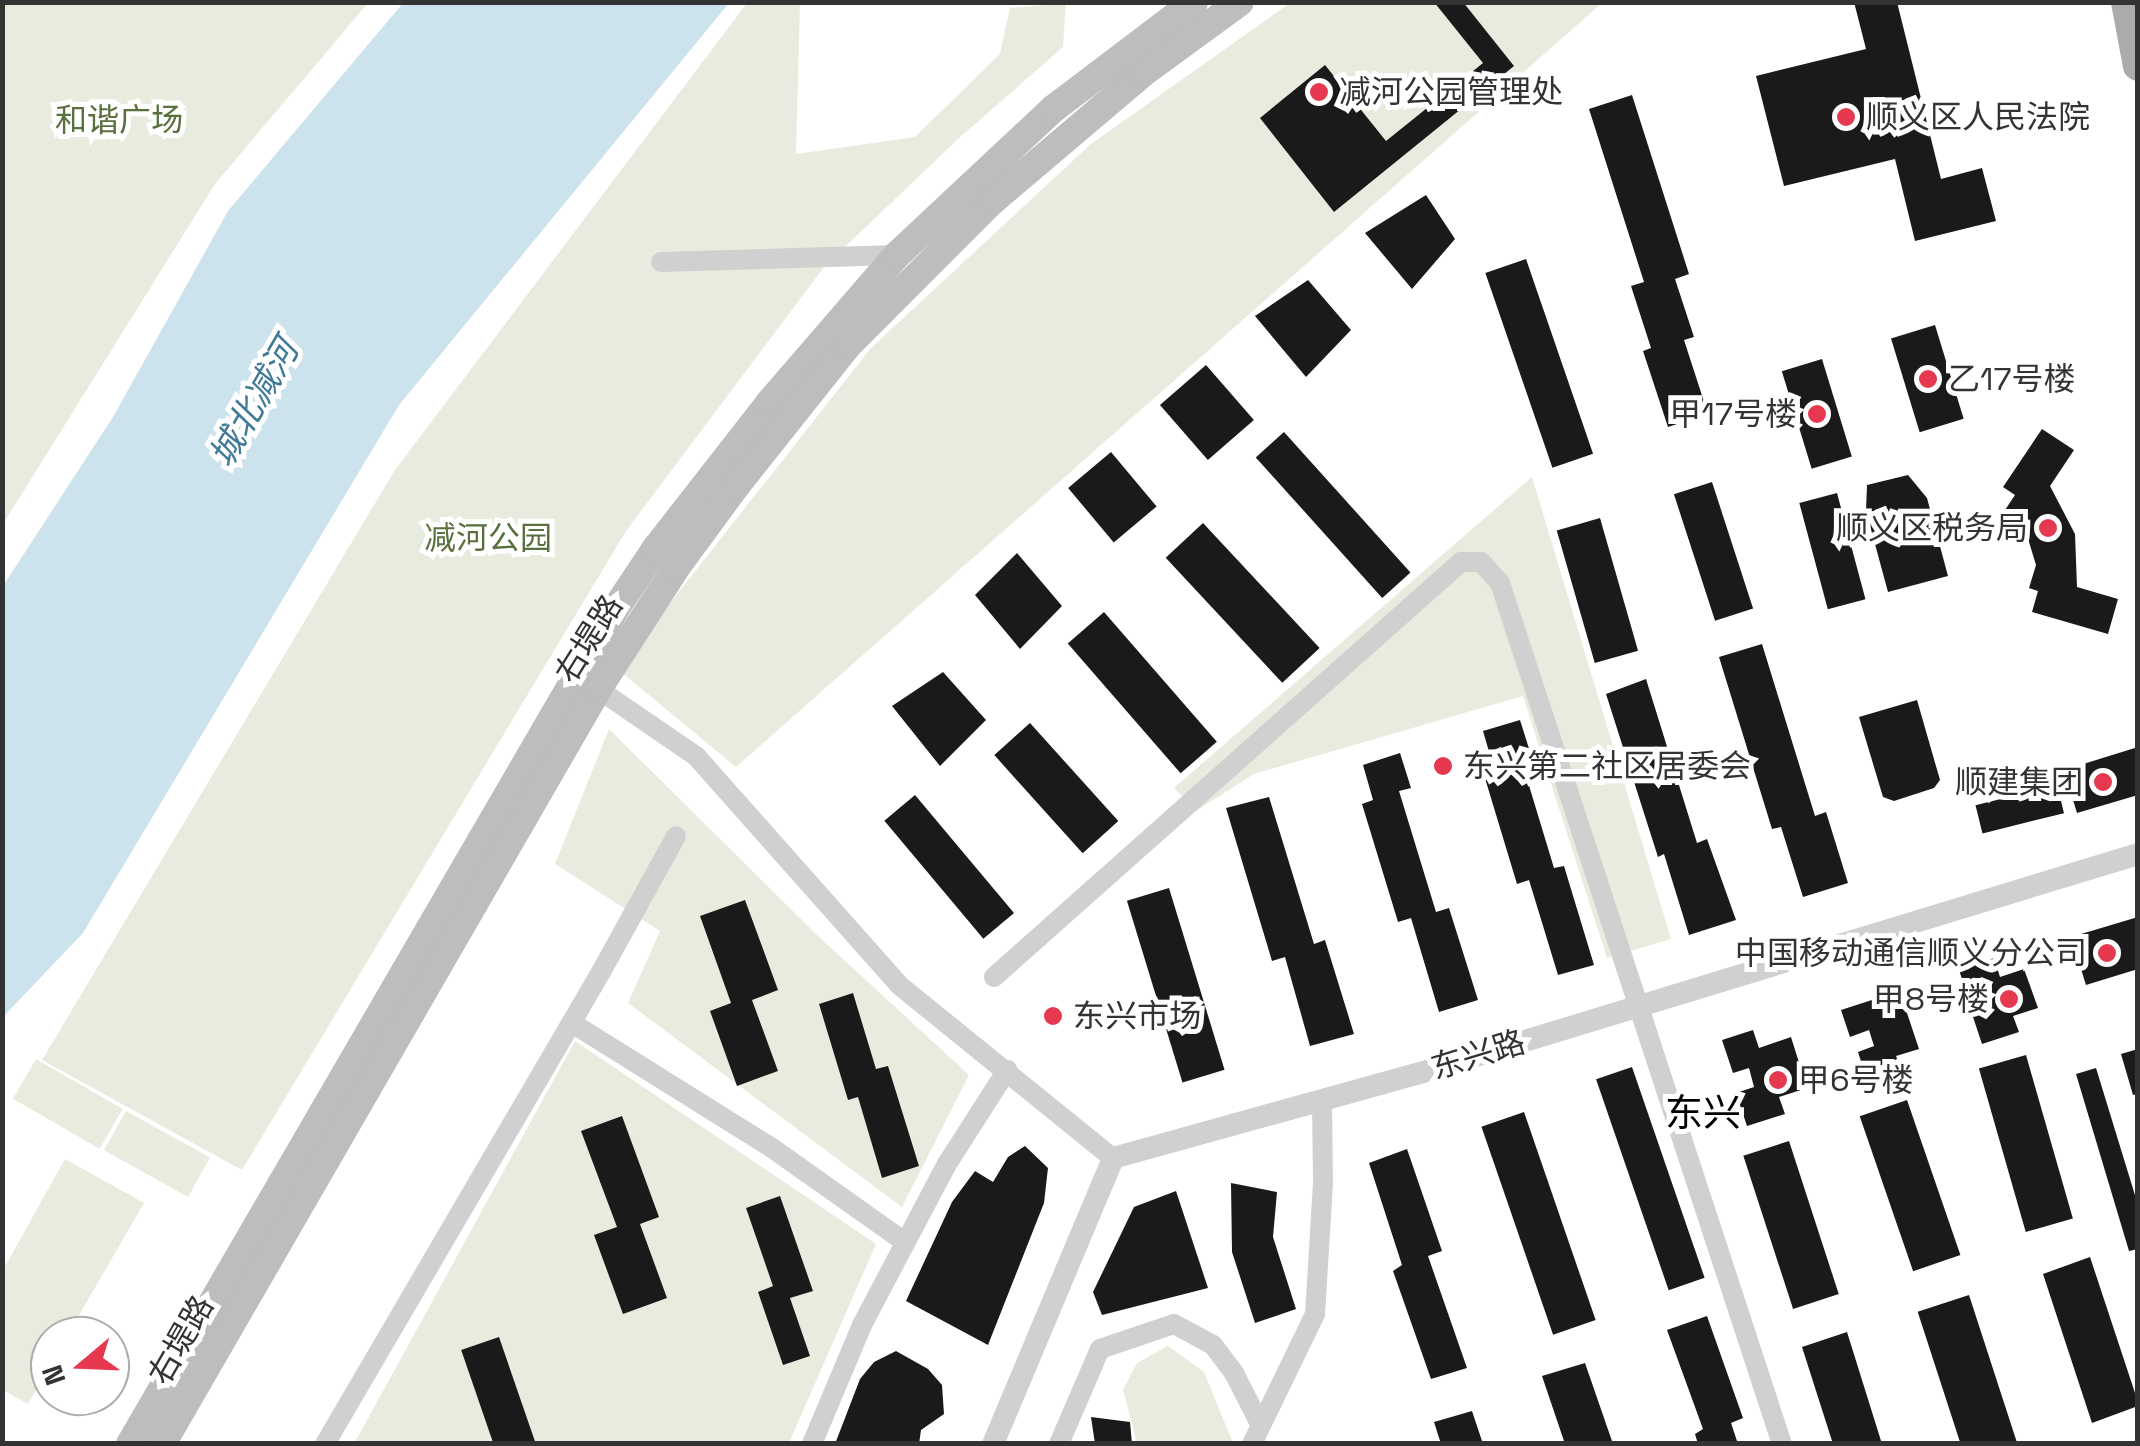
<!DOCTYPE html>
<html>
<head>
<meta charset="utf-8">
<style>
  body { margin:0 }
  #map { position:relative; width:2140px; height:1446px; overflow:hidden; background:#fff; font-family:"Space Grotesk","Noto Sans SC",sans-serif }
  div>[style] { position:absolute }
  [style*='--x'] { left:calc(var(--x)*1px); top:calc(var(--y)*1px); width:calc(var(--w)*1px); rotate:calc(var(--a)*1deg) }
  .green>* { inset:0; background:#e7ecdf; transform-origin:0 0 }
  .water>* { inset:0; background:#cce2ec }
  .building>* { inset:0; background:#1a1a1a; transform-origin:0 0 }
  .minor>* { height:20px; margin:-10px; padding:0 10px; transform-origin:10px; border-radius:10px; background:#d0d0d0 }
  .tertiary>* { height:22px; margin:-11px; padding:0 11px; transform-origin:11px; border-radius:11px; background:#d0d0d0 }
  .secondary>* { height:28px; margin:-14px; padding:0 14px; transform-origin:14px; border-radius:14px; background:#bdbdbd }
  .primary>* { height:30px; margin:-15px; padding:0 15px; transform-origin:15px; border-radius:15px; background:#ababab }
  .dots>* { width:28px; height:28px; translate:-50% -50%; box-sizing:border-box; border:5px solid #fff; border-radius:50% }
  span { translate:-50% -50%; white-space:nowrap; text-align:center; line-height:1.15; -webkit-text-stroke:10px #fff; paint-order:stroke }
  .poi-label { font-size:32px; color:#333 }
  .left { translate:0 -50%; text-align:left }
  .right { translate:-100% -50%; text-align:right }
  .park-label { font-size:32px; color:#59703f }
  .street-label { font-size:32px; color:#333 }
  .water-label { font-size:35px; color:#3f7a97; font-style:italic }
  .quarter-label { font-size:38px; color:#000 }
  .frame { position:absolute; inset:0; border:5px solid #333; pointer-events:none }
  .north { position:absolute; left:30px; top:1316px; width:100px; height:100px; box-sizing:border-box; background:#fff; border:2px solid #adadad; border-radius:50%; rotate:251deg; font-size:28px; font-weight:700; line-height:40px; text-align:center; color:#333 }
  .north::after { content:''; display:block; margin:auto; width:35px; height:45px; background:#e63950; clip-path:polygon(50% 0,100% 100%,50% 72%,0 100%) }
</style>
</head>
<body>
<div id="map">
  <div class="green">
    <div style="clip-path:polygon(3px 2px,368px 3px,215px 184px,3px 524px)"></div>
    <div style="clip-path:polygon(747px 3px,800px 3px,796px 154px,915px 137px,1000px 54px,1010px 8px,1066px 3px,1063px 47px,958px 139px,824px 267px,626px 531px,242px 1170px,42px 1060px,395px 470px)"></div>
    <div style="clip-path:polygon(1290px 3px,1602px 3px,736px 767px,621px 672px,667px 607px,871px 348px,1091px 144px)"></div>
    <div style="clip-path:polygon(1532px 477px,1671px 939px,1607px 958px,1523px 696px,1254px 774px,1196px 811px,1174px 788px)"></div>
    <div style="clip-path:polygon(609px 729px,818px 936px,969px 1075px,902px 1207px,628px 1003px,660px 931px,555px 864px)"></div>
    <div style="clip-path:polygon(575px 1041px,876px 1244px,789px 1443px,354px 1444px)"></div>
    <div style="left:36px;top:1059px;width:100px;height:46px;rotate:30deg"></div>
    <div style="left:126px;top:1111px;width:96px;height:45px;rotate:29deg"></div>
    <div style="clip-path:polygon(65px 1159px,144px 1203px,67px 1336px,50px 1336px,50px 1366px,28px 1404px,3px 1390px,3px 1270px)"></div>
    <div style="clip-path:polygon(1168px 1346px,1204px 1372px,1233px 1443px,1137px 1443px,1123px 1390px,1137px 1363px)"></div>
  </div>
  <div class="water">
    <div style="clip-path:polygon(403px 3px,729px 3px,399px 405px,83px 933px,3px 1017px,3px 586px,113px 417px,228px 211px)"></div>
  </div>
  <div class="building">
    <div style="clip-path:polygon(1434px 2px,1463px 2px,1514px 66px,1334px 212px,1260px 118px,1325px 65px,1386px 141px,1483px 63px)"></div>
    <div style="clip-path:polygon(1854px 2px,1897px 2px,1941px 179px,1982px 168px,1996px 221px,1915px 241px,1895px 159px,1784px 186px,1756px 76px,1866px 49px)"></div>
    <div style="clip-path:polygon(1632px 95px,1689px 274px,1675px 279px,1694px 337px,1684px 340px,1708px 414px,1668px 427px,1643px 351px,1651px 348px,1631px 286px,1644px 282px,1589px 109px)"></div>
    <div style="clip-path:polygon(1426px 195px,1455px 239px,1412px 289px,1365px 233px)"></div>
    <div style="left:1526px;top:259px;width:206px;height:43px;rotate:71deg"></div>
    <div style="clip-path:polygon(1308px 280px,1351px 330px,1306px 377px,1255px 316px)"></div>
    <div style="left:1935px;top:325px;width:98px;height:46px;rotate:73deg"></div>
    <div style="left:1822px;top:359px;width:102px;height:42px;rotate:73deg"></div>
    <div style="left:1206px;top:365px;width:73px;height:61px;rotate:49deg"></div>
    <div style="clip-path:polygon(2042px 429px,2074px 450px,2050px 486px,2075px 534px,2077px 587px,2118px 599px,2108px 634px,2032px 612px,2038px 591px,2029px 588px,2036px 565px,2023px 522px,2005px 510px,2015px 495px,2003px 487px)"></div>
    <div style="left:1284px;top:432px;width:189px;height:38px;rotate:48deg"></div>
    <div style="left:1111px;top:452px;width:71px;height:56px;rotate:50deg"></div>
    <div style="clip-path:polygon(1908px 475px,1927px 498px,1948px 576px,1888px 592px,1866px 511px,1867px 485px)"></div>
    <div style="left:1712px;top:482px;width:133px;height:40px;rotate:72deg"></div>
    <div style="left:1837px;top:493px;width:110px;height:39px;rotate:75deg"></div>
    <div style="left:1600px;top:518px;width:138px;height:45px;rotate:74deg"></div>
    <div style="left:1203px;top:523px;width:171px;height:51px;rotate:47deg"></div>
    <div style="clip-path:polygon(1017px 553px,1062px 606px,1020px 649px,975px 595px)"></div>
    <div style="left:1104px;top:612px;width:172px;height:48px;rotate:49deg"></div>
    <div style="clip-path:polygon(1762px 644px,1815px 816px,1826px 812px,1848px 883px,1803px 897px,1781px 827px,1772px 829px,1719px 657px)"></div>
    <div style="clip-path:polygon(943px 672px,986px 720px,940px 766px,892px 706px)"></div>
    <div style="clip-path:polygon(1646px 679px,1697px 843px,1707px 839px,1736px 920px,1689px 935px,1664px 854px,1658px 857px,1606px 694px)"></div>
    <div style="clip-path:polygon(1917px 700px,1940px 780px,1934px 788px,1894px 801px,1883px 797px,1859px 717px)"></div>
    <div style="clip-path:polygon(1520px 720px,1531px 755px,1521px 759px,1554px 868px,1564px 866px,1594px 965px,1558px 975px,1529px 880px,1517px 884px,1481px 765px,1492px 762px,1483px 731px)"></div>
    <div style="left:1030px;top:723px;width:132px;height:48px;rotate:48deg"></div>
    <div style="clip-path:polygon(2138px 747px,2138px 795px,2077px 813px,2064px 770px)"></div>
    <div style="clip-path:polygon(1400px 753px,1411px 788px,1399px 791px,1436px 912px,1449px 908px,1478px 1000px,1439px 1012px,1411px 918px,1398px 922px,1362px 804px,1373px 800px,1363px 765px)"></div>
    <div style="left:2057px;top:785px;width:29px;height:84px;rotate:76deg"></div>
    <div style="left:915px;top:795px;width:154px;height:40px;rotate:50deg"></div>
    <div style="clip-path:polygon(1269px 797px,1314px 944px,1325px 940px,1354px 1034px,1310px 1046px,1285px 957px,1272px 961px,1226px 808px)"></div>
    <div style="left:1169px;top:888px;width:190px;height:44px;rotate:73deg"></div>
    <div style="clip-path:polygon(745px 900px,778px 990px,752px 1000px,778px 1071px,737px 1086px,710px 1011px,731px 1003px,700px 916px)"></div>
    <div style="clip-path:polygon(2138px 917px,2138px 969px,2086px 985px,2071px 937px)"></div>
    <div style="clip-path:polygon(1994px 958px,2000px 977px,2024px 969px,2038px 1008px,2013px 1016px,2019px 1032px,1982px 1044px,1971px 1011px,1986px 1006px,1979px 987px,1966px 991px,1959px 970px)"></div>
    <div style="clip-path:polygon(853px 993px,876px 1069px,888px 1066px,919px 1166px,882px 1178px,858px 1097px,848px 1100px,819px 1004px)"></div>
    <div style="clip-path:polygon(1878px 998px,1882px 1008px,1903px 1001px,1919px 1049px,1896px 1056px,1900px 1066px,1866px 1077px,1858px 1052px,1874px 1046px,1869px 1030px,1850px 1037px,1841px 1010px)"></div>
    <div style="clip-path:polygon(1753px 1030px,1759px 1048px,1791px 1037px,1807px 1088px,1779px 1097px,1785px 1114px,1747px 1126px,1736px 1093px,1754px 1087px,1749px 1068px,1733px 1073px,1722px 1040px)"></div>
    <div style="clip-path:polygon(2138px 1049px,2138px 1094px,2133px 1095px,2121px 1054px)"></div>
    <div style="left:2026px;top:1055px;width:170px;height:49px;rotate:74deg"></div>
    <div style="left:1632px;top:1067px;width:223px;height:38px;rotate:71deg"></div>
    <div style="clip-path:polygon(2096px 1068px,2138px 1205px,2138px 1249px,2129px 1251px,2076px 1074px)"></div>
    <div style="left:1907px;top:1100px;width:164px;height:50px;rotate:71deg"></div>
    <div style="left:1524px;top:1112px;width:220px;height:45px;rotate:71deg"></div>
    <div style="clip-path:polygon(622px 1116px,659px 1217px,640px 1224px,667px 1298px,623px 1314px,594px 1235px,617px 1227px,581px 1131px)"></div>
    <div style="left:1789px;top:1141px;width:161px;height:48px;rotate:72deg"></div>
    <div style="clip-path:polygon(1025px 1146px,1048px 1168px,1044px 1203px,988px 1345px,906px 1301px,952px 1202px,975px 1171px,993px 1182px,1008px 1157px)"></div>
    <div style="clip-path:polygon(1407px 1149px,1442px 1251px,1428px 1256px,1467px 1368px,1431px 1379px,1393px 1271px,1402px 1265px,1369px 1163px)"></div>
    <div style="clip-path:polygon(1231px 1183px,1277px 1192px,1273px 1237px,1296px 1309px,1255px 1323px,1232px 1252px)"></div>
    <div style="clip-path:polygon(1176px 1191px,1208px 1288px,1102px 1315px,1093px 1292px,1134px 1207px)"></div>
    <div style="clip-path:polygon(780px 1196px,813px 1291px,790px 1298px,810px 1356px,783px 1365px,758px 1292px,773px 1286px,746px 1208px)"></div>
    <div style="clip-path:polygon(2090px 1257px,2138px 1402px,2138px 1406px,2092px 1423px,2043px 1274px)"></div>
    <div style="left:1969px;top:1295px;width:157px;height:54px;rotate:72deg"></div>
    <div style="clip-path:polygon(1707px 1316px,1743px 1418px,1731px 1423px,1738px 1444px,1698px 1444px,1695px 1434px,1703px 1429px,1667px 1330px)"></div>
    <div style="clip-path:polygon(1847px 1332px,1882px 1444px,1833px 1444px,1802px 1347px)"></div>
    <div style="left:499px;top:1337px;width:113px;height:40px;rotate:71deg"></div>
    <div style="clip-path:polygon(896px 1351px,928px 1369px,942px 1385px,944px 1414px,921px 1430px,919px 1444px,835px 1444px,860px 1379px,874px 1362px)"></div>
    <div style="clip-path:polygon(1585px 1363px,1613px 1444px,1565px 1444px,1542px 1376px)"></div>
    <div style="clip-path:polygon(1472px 1411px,1483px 1444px,1441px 1444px,1434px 1422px)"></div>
    <div style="clip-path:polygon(1091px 1417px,1130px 1422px,1132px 1444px,1095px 1444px)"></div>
  </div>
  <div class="minor">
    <div style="--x:661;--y:262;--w:236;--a:-1.7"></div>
    <div style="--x:598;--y:689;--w:119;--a:34.4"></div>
    <div style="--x:696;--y:756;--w:306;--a:48.4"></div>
    <div style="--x:899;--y:985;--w:275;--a:39"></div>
    <div style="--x:994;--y:977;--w:625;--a:-41.63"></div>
    <div style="--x:1461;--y:562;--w:20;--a:0"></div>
    <div style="--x:1481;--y:562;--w:28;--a:48"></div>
    <div style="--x:1500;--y:583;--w:906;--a:71.87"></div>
    <div style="--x:572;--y:1023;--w:236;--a:32"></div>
    <div style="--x:772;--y:1148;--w:163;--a:35.3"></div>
    <div style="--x:325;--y:1444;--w:547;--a:-59.68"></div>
    <div style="--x:601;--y:972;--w:155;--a:-61.1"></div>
    <div style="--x:812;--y:1444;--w:129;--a:-67.2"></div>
    <div style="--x:862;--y:1325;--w:182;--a:-62.2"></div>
    <div style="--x:947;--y:1164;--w:112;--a:-57.4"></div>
    <div style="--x:1059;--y:1444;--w:103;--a:-66.7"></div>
    <div style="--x:1100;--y:1349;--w:78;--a:-18.7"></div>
    <div style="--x:1174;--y:1324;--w:44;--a:28.3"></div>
    <div style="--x:1213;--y:1345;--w:35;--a:53"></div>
    <div style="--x:1234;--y:1373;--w:55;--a:63"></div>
    <div style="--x:1252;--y:1444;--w:144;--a:-64.1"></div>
    <div style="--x:1315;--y:1314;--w:131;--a:-86.5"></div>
    <div style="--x:1323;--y:1183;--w:83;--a:-90.7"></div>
  </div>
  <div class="tertiary">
    <div style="--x:993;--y:1444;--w:310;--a:-67.2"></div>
    <div style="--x:1113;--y:1158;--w:332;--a:-15.5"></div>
    <div style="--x:1433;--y:1069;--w:737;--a:-16.96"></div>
  </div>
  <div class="secondary">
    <div style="--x:130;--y:1444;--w:971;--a:-59.82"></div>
    <div style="--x:618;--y:605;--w:69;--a:-56.3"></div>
    <div style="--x:656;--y:548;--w:185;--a:-52"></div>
    <div style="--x:770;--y:402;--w:194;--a:-49.2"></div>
    <div style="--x:897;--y:255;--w:214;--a:-43.1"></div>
    <div style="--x:1053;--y:109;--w:177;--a:-37.2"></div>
    <div style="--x:162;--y:1444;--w:872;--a:-59.99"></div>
    <div style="--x:598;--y:689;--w:148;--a:-57.2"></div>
    <div style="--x:678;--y:565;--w:98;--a:-53.7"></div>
    <div style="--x:736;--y:486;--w:180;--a:-51.5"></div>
    <div style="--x:848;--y:345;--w:202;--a:-45"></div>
    <div style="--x:991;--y:202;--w:199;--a:-40.3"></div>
    <div style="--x:1143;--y:73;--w:120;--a:-36.2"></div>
  </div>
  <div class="primary">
    <div style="--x:2126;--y:2;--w:65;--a:79.4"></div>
  </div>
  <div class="dots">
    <div style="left:1319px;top:92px;background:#e63950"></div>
    <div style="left:1846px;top:117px;background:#e63950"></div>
    <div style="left:1928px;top:379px;background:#e63950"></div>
    <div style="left:1817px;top:414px;background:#e63950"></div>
    <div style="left:2048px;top:528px;background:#e63950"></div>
    <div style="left:1443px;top:766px;background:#e63950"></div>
    <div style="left:2103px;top:782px;background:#e63950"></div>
    <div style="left:2107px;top:953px;background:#e63950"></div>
    <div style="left:2009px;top:999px;background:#e63950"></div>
    <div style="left:1053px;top:1016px;background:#e63950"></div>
    <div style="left:1778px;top:1080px;background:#e63950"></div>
  </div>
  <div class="poi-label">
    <span class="left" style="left:1339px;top:92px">减河公园管理处</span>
    <span class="left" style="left:1866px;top:117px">顺义区人民法院</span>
    <span class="left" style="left:1948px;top:379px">乙17号楼</span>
    <span class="right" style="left:1797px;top:414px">甲17号楼</span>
    <span class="right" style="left:2028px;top:528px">顺义区税务局</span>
    <span class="left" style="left:1463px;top:766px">东兴第二社区居委会</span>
    <span class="right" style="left:2083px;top:782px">顺建集团</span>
    <span class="right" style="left:2087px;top:953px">中国移动通信顺义分公司</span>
    <span class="right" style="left:1989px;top:999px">甲8号楼</span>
    <span class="left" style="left:1073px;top:1016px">东兴市场</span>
    <span class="left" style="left:1798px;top:1080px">甲6号楼</span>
  </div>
  <div class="park-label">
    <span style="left:119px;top:120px">和谐广场</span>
    <span style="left:488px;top:538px">减河公园</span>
  </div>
  <div class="street-label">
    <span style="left:589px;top:639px;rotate:-58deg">右堤路</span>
    <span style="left:1478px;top:1055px;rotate:-17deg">东兴路</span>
    <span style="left:181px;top:1340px;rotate:-60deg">右堤路</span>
  </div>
  <div class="water-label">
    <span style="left:254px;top:403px;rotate:-60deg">城北减河</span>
  </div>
  <div class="quarter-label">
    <span style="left:1703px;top:1114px">东兴</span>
  </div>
  <div class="frame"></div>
  <div class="north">N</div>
</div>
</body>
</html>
